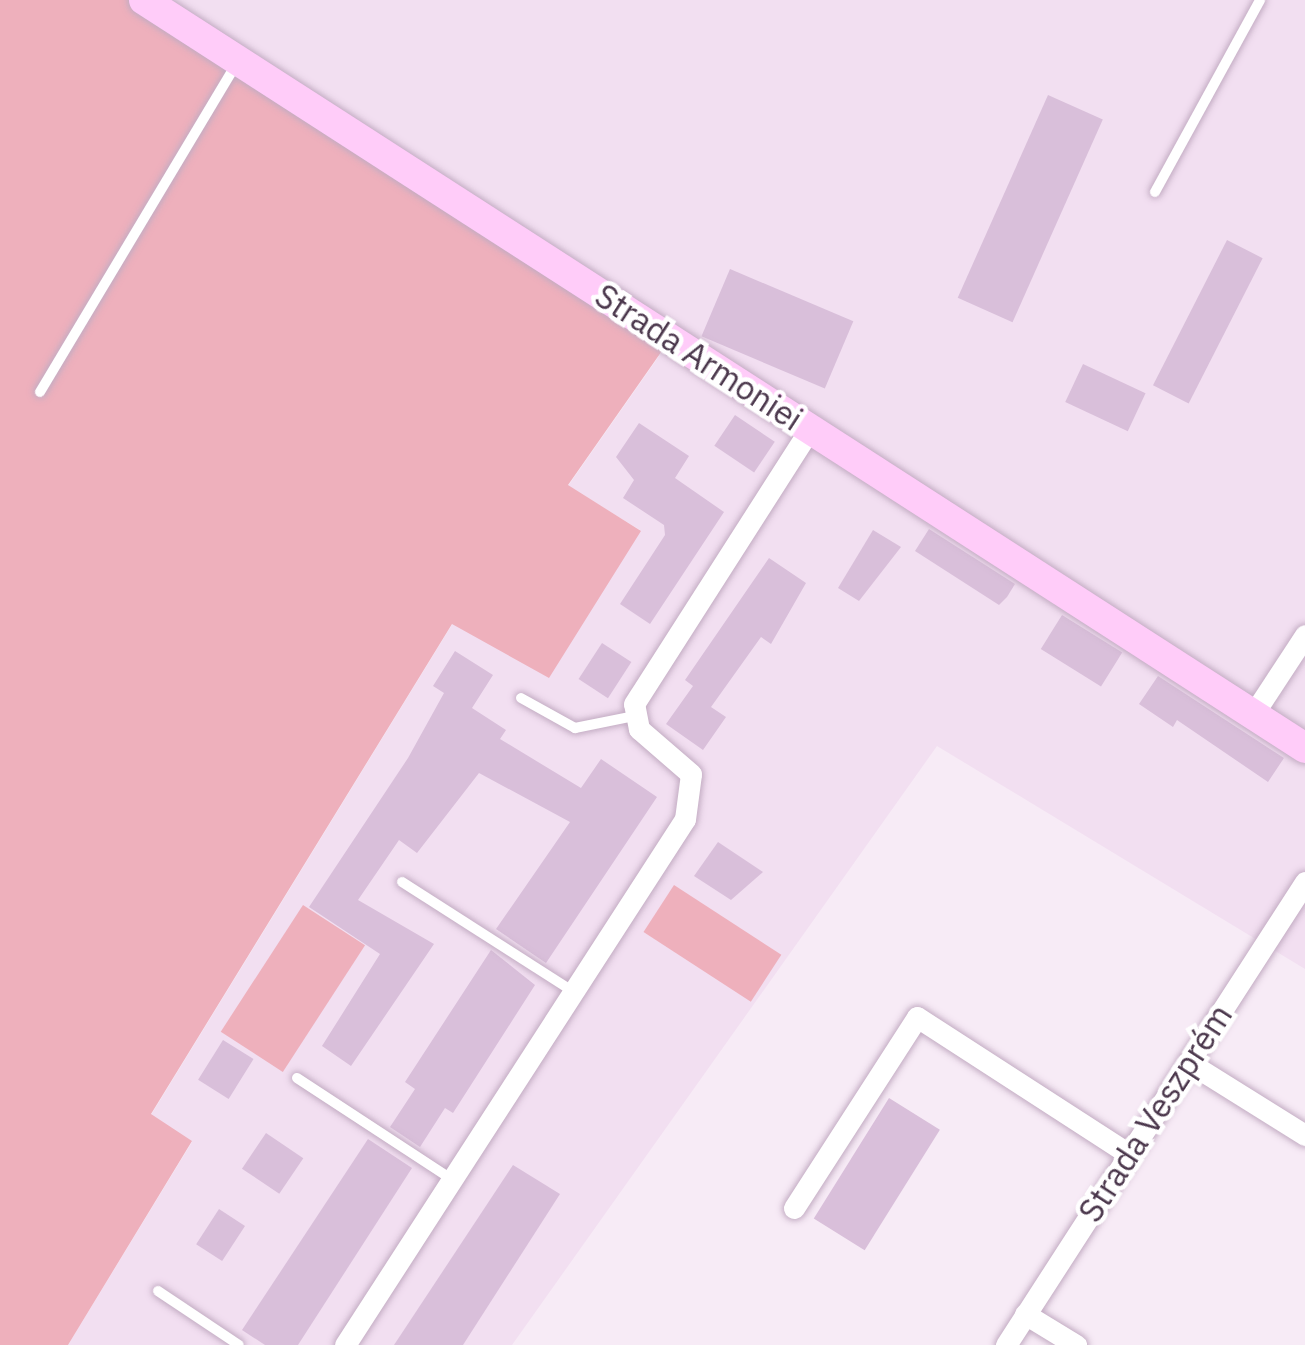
<!DOCTYPE html>
<html>
<head>
<meta charset="utf-8">
<style>
  body { margin:0 }
  #map { position:relative; width:1305px; height:1345px; overflow:hidden; background:#f7ebf6; font-family:"IBM Plex Sans",sans-serif }
  div>[style] { position:absolute }
  [style*='--x'] { left:calc(var(--x)*1px); top:calc(var(--y)*1px); width:calc(var(--w)*1px); rotate:calc(var(--a)*1deg) }
  .residential>* { inset:0; background:#f2dff1 }
  .green>* { inset:0; background:#eeb0bc; transform-origin:0 0 }
  .building>* { inset:0; background:#d9bfda; transform-origin:0 0 }
  .roads { filter:drop-shadow(0 0 3px #c3acc3) drop-shadow(0 0 3px #c3acc3) }
  .lane>* { height:10px; margin:-5px; padding:0 5px; transform-origin:5px; border-radius:5px; background:#fff }
  .street>* { height:21px; margin:-10.5px; padding:0 10.5px; transform-origin:10.5px; border-radius:10.5px; background:#fff }
  .secondary>* { height:30px; margin:-15px; padding:0 15px; transform-origin:15px; border-radius:15px; background:#ffccf9 }
  span { translate:-50% -50%; white-space:nowrap; text-align:center; line-height:1.15; -webkit-text-stroke:9px #fff; paint-order:stroke }
  .street-label { font-size:33px; color:#4b374c }
</style>
</head>
<body>
<div id="map">
  <div class="residential">
    <div style="clip-path:polygon(143px 0,1305px 0,1305px 969px,937px 746px,512px 1345px,68px 1345px,192px 1142px,151px 1115px,453px 623px,640px 530px,568px 486px,671px 339px)"></div>
  </div>
  <div class="green">
    <div style="clip-path:polygon(0 0,143px 0,671px 338px,568px 485px,641px 531px,549px 678px,452px 624px,151px 1114px,192px 1141px,68px 1345px,0 1345px)"></div>
    <div style="left:674px;top:885px;width:128px;height:56px;rotate:33deg"></div>
    <div style="left:303px;top:905px;width:74px;height:151px;rotate:33deg"></div>
  </div>
  <div class="building">
    <div style="left:1048px;top:95px;width:60px;height:222px;rotate:24deg"></div>
    <div style="left:1227px;top:240px;width:40px;height:163px;rotate:27deg"></div>
    <div style="left:730px;top:269px;width:134px;height:73px;rotate:23deg"></div>
    <div style="left:1083px;top:364px;width:69px;height:42px;rotate:25deg"></div>
    <div style="left:735px;top:415px;width:48px;height:37px;rotate:34deg"></div>
    <div style="clip-path:polygon(639px 423px,689px 456px,675px 478px,724px 512px,650px 624px,620px 604px,665px 535px,664px 525px,623px 498px,634px 480px,616px 457px)"></div>
    <div style="clip-path:polygon(929px 529px,1015px 584px,1007px 597px,999px 605px,915px 551px)"></div>
    <div style="clip-path:polygon(873px 530px,901px 547px,859px 601px,838px 588px)"></div>
    <div style="clip-path:polygon(769px 558px,806px 583px,771px 644px,761px 637px,711px 707px,726px 717px,703px 750px,666px 724px,693px 686px,685px 680px)"></div>
    <div style="left:1062px;top:615px;width:71px;height:40px;rotate:32deg"></div>
    <div style="left:602px;top:643px;width:35px;height:43px;rotate:33deg"></div>
    <div style="clip-path:polygon(455px 651px,493px 675px,472px 708px,506px 730px,500px 739px,581px 788px,601px 759px,657px 797px,546px 963px,496px 929px,570px 822px,479px 773px,417px 853px,399px 840px,358px 900px,434px 944px,351px 1066px,322px 1046px,380px 954px,309px 907px,408px 758px,444px 693px,433px 686px)"></div>
    <div style="clip-path:polygon(1158px 676px,1284px 758px,1268px 782px,1177px 720px,1173px 727px,1139px 704px)"></div>
    <div style="clip-path:polygon(718px 842px,763px 872px,731px 900px,694px 876px)"></div>
    <div style="clip-path:polygon(491px 950px,535px 985px,453px 1113px,445px 1108px,420px 1147px,390px 1127px,415px 1089px,405px 1082px)"></div>
    <div style="left:223px;top:1040px;width:36px;height:47px;rotate:32deg"></div>
    <div style="left:889px;top:1098px;width:60px;height:142px;rotate:32deg"></div>
    <div style="left:266px;top:1133px;width:45px;height:43px;rotate:34deg"></div>
    <div style="clip-path:polygon(368px 1139px,412px 1168px,298px 1345px,265px 1345px,242px 1330px)"></div>
    <div style="clip-path:polygon(513px 1165px,560px 1194px,463px 1345px,394px 1345px)"></div>
    <div style="left:219px;top:1209px;width:31px;height:42px;rotate:33deg"></div>
  </div>
  <div class="roads">
    <div class="lane">
      <div style="--x:1155;--y:192;--w:219;--a:-61.3"></div>
      <div style="--x:40;--y:392;--w:382;--a:-59.1"></div>
      <div style="--x:521;--y:698;--w:62;--a:29.1"></div>
      <div style="--x:575;--y:728;--w:60;--a:-11.5"></div>
      <div style="--x:402;--y:882;--w:204;--a:32.6"></div>
      <div style="--x:297;--y:1078;--w:186;--a:33.2"></div>
      <div style="--x:158;--y:1291;--w:97;--a:33.7"></div>
    </div>
    <div class="street">
      <div style="--x:1254;--y:713;--w:93;--a:-56.8"></div>
      <div style="--x:1188;--y:1062;--w:138;--a:32"></div>
      <div style="--x:794;--y:1208;--w:227;--a:-57.2"></div>
      <div style="--x:917;--y:1017;--w:252;--a:32.9"></div>
      <div style="--x:1025;--y:1314;--w:60;--a:31.3"></div>
      <div style="--x:345;--y:1345;--w:626;--a:-57.12"></div>
      <div style="--x:685;--y:819;--w:45;--a:-82.4"></div>
      <div style="--x:691;--y:774;--w:69;--a:-139.1"></div>
      <div style="--x:639;--y:729;--w:25;--a:-101"></div>
      <div style="--x:634;--y:704;--w:326;--a:-57.4"></div>
      <div style="--x:1006;--y:1345;--w:551;--a:-57.15"></div>
    </div>
    <div class="secondary">
      <div style="--x:144;--y:0;--w:1381;--a:32.79"></div>
    </div>
  </div>
  <div class="street-label">
    <span style="left:699px;top:357px;rotate:33deg">Strada Armoniei</span>
    <span style="left:1155px;top:1113px;rotate:-57deg">Strada Veszprém</span>
  </div>
</div>
</body>
</html>
